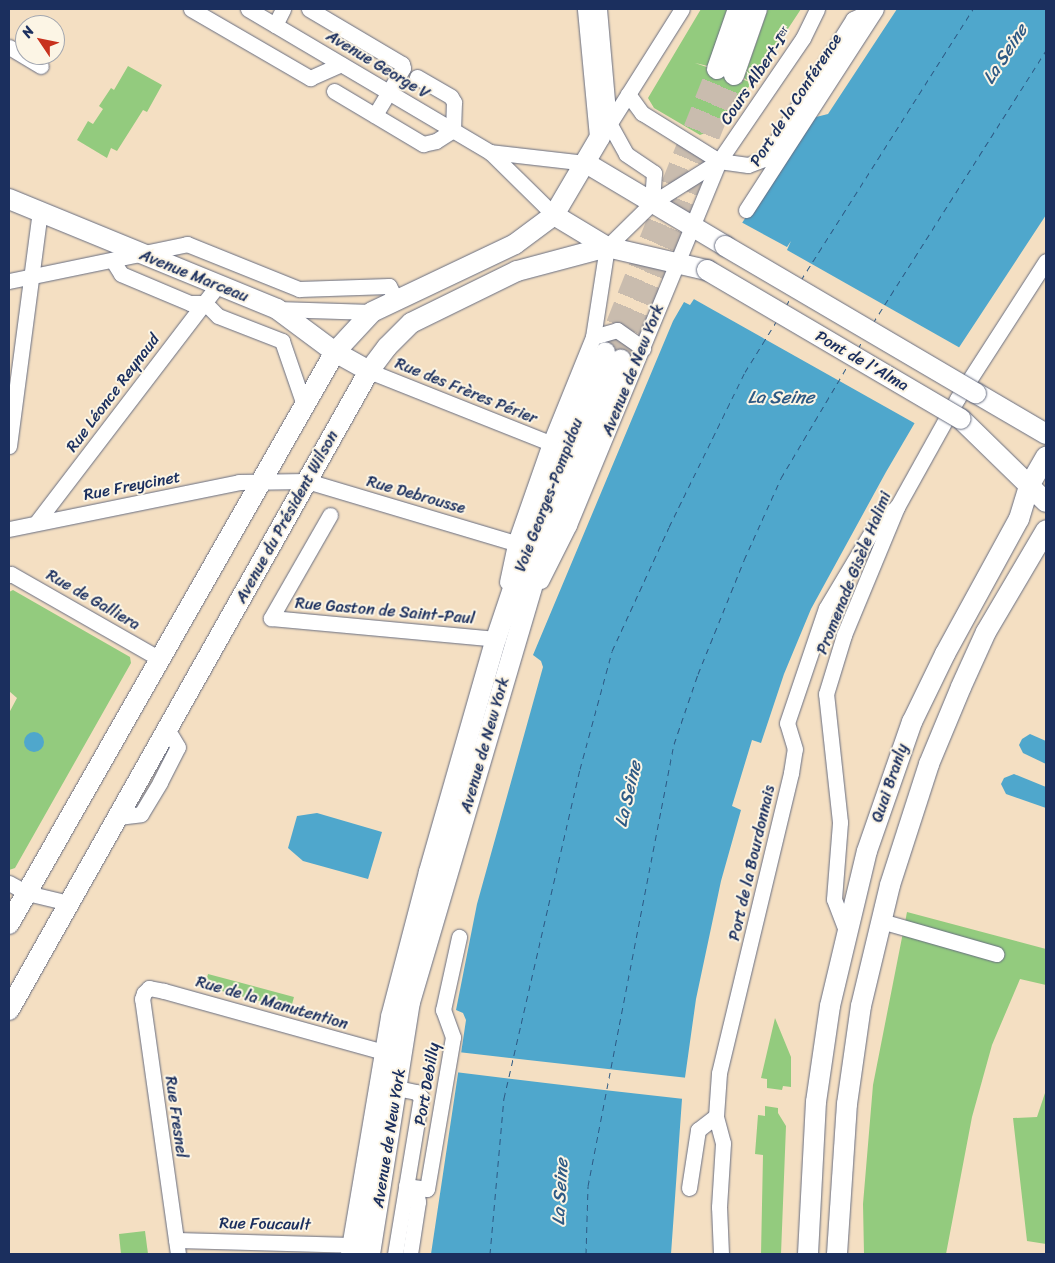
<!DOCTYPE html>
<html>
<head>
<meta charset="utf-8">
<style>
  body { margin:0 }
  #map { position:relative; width:1055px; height:1263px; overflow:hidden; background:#f4dfc2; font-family:Sriracha,sans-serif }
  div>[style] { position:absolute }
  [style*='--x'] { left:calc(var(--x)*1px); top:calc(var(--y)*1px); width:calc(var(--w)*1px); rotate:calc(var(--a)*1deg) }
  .green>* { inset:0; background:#93cb7e; transform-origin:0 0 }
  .water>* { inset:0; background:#4fa7cc }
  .round { border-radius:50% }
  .pier>* { inset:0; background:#f4dfc2 }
  .ferry>* { height:1px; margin-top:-0.5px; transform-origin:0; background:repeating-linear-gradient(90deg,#2d5984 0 6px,transparent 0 11px) }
  .major-tunnel>* { height:20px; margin-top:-10px; transform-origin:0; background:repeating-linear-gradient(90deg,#c9bcae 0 20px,transparent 0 30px) }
  .roads { filter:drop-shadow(0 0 1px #676d81) drop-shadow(0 0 1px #676d81) }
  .minor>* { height:15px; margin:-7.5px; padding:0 7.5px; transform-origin:7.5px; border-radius:7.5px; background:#fff }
  .major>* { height:20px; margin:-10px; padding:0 10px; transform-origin:10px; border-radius:10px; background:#fff }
  .bridges { filter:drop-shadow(0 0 1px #676d81) drop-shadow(0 0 1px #676d81) }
  .major-bridge>* { height:20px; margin:-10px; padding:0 10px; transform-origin:10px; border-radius:10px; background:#fff }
  span { translate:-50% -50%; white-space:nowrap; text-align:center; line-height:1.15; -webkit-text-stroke:4px #fcf5e5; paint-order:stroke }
  .street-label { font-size:16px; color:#1b2f5e }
  .water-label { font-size:18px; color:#2d5984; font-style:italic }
  .frame { position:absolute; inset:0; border:10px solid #1b2f5e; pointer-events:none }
  .north { position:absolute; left:15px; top:15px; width:50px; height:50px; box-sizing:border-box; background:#fcf5e5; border:1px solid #a2a6af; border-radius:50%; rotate:304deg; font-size:14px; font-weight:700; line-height:20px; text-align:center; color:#1b2f5e }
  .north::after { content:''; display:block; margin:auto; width:18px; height:22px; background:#c8321e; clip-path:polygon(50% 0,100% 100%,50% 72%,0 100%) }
</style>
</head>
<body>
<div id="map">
  <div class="green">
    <div style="clip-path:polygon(701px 9px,727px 9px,708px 66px,695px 63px,750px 82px,744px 78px,768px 9px,801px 9px,753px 82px,710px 131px,700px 135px,654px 108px,648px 98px)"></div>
    <div style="clip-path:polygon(128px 66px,162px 85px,147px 112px,143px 110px,117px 151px,111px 148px,107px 158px,77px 140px,88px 121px,93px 124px,103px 109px,99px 106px,111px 88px,114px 90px)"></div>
    <div style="clip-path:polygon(13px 590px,130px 657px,131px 663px,15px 868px,9px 870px,9px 713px,17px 698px,9px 691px,9px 592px)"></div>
    <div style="clip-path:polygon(907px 912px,1046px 949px,1046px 985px,1020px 979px,992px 1045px,972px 1117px,946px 1254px,864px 1254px,863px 1204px,873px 1085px)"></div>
    <div style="left:208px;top:974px;width:89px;height:13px;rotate:15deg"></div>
    <div style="clip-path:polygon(775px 1018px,791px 1057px,791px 1087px,783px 1086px,782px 1090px,767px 1088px,767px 1079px,761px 1078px)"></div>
    <div style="clip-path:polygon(1046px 1090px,1046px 1244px,1027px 1241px,1013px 1118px,1037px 1117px)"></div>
    <div style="clip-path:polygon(765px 1106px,778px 1108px,778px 1113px,786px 1126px,781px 1254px,761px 1254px,763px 1155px,755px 1154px,758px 1115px,765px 1116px)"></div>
    <div style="clip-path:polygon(145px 1231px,148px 1254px,121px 1254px,119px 1234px)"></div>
  </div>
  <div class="water">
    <div style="clip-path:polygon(897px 9px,1046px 9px,1046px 215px,958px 349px,886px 472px,811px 609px,784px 674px,761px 743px,752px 740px,732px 806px,741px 810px,721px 881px,696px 999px,682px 1099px,671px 1254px,431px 1254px,466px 1020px,463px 1013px,456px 1010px,477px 904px,543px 667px,541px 661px,533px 655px,673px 321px,684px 302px,690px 305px,694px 299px,811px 114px,816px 117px,828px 114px)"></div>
    <div class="round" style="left:24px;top:732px;width:20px;height:20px"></div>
    <div style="clip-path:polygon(1030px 734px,1046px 741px,1046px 764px,1023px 753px,1019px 745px,1022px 739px)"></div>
    <div style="clip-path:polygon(1014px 774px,1046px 787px,1046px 808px,1006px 794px,1001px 784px,1004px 778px)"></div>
    <div style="clip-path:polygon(317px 813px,382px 832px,368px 879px,303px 861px,288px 848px,297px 816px)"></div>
  </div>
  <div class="pier">
    <div style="clip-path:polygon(741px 222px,787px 247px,791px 241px,787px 250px,962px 349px,916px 424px,692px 298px)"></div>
    <div style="clip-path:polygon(458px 1052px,688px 1078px,684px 1099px,604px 1090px,455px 1072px)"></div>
  </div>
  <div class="ferry">
    <div style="--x:801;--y:280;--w:321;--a:-57.6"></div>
    <div style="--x:786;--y:306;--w:10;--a:-61"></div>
    <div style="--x:873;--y:323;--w:323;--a:-57.6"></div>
    <div style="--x:858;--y:349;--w:11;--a:-63"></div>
    <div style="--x:490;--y:1254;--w:157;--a:-84.9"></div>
    <div style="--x:504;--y:1098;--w:338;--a:-77"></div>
    <div style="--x:580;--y:769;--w:122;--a:-74.8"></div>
    <div style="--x:612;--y:651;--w:136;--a:-65.3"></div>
    <div style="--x:669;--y:527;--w:173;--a:-63.9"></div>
    <div style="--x:745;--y:372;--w:59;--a:-58.2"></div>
    <div style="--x:586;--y:1254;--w:68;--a:-88.3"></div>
    <div style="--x:588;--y:1186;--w:450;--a:-79"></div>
    <div style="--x:674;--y:744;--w:74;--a:-71.1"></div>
    <div style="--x:698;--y:674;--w:123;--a:-68"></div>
    <div style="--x:744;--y:560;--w:90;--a:-65.7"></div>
    <div style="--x:781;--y:478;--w:131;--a:-59.3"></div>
  </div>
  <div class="major-tunnel">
    <div style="--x:605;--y:352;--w:304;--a:-68.4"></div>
    <div style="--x:621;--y:359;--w:306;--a:-68.3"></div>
  </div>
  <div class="roads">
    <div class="minor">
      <div style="--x:191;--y:9;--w:138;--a:30.1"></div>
      <div style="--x:310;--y:78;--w:34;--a:-24"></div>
      <div style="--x:248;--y:9;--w:281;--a:30.6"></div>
      <div style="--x:490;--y:152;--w:90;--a:44.5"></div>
      <div style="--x:309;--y:9;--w:108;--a:30.6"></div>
      <div style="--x:402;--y:64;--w:4;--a:76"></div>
      <div style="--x:403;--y:68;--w:55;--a:120.8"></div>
      <div style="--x:599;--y:9;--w:114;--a:85"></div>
      <div style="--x:609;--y:123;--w:35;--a:61"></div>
      <div style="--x:626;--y:154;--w:34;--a:34"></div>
      <div style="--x:654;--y:173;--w:30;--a:94"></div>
      <div style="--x:275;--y:25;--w:18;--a:-63"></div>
      <div style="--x:9;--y:47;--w:37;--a:31"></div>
      <div style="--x:417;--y:77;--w:39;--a:30"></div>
      <div style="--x:451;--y:97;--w:6;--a:59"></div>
      <div style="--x:454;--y:102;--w:28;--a:92"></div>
      <div style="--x:334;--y:91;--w:104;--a:30.8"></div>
      <div style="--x:423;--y:144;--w:13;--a:-13"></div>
      <div style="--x:436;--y:141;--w:20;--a:-33"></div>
      <div style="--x:628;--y:94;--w:24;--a:54"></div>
      <div style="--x:642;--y:113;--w:91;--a:31.9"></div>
      <div style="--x:719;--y:161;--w:29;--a:8"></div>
      <div style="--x:748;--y:165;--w:17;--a:-21"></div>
      <div style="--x:764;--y:159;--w:10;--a:-53"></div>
      <div style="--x:770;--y:151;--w:156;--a:-57.8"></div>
      <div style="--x:853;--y:19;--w:23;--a:-25"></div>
      <div style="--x:608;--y:126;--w:138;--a:-57.7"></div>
      <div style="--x:490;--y:152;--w:97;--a:6.5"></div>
      <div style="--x:746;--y:210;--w:239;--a:-57.1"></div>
      <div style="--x:113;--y:261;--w:15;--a:58"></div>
      <div style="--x:121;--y:274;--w:75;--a:22.8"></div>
      <div style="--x:190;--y:303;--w:15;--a:0"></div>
      <div style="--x:205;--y:303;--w:18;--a:45"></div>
      <div style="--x:218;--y:316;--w:69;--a:21.3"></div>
      <div style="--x:282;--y:341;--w:68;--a:71"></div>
      <div style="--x:9;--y:281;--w:182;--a:-11.7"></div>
      <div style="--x:187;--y:244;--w:121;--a:21.9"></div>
      <div style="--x:299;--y:289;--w:90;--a:-1.9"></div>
      <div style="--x:389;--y:286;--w:16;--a:63"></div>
      <div style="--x:277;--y:309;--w:95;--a:1.8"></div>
      <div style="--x:593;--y:337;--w:25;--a:-16"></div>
      <div style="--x:617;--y:330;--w:32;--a:35"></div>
      <div style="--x:369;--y:371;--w:195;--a:21.7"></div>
      <div style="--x:9;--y:446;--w:236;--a:-82.5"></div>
      <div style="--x:330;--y:515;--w:119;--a:119.8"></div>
      <div style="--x:271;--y:618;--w:226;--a:5.3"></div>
      <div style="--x:496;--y:639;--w:10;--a:-79"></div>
      <div style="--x:36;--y:523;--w:300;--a:-52.6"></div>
      <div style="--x:9;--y:529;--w:235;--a:-11.5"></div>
      <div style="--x:239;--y:482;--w:68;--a:-0.8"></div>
      <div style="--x:307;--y:481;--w:217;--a:16.6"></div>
      <div style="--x:9;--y:575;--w:2;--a:-27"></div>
      <div style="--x:11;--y:574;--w:172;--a:29.7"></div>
      <div style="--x:541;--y:581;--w:63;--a:-63.4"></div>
      <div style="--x:569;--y:525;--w:394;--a:-67.6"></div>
      <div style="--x:719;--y:161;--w:149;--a:-55.7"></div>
      <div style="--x:803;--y:38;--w:32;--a:-64"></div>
      <div style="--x:507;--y:582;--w:40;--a:-78"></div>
      <div style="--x:515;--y:543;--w:106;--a:-70.7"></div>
      <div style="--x:550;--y:443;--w:114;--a:-67.9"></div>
      <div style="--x:593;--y:337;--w:91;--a:-81.2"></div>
      <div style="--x:607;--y:247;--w:63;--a:-44.4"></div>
      <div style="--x:652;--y:203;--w:79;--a:-32.1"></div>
      <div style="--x:118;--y:817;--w:23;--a:-7"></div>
      <div style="--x:141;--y:814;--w:37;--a:-59"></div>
      <div style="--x:160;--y:782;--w:39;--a:-63"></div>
      <div style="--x:178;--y:747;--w:21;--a:-121"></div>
      <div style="--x:9;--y:883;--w:21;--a:29"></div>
      <div style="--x:27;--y:893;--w:43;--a:13.4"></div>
      <div style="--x:881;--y:921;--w:120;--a:16"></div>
      <div style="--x:847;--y:933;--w:36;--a:-111"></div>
      <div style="--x:834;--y:899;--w:77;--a:-85.5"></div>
      <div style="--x:840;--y:822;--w:129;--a:-96.2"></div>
      <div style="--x:826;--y:694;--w:62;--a:-73"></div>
      <div style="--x:844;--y:635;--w:139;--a:-67.5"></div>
      <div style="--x:897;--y:507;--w:124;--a:-60.9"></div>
      <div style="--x:957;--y:399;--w:164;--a:-57.2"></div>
      <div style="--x:406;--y:1186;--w:21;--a:8"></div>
      <div style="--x:427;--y:1189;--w:154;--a:-80.3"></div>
      <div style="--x:453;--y:1037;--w:29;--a:-110"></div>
      <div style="--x:443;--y:1010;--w:75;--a:-77.6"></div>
      <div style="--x:689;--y:1188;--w:59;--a:-81.2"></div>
      <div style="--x:698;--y:1130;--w:23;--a:-38"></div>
      <div style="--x:176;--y:1240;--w:176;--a:1.6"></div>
      <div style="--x:178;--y:1254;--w:258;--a:-98"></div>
      <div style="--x:142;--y:999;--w:6;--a:-72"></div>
      <div style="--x:144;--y:993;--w:7;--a:-45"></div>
      <div style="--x:149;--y:988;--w:15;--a:11"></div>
      <div style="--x:164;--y:991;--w:228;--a:15.5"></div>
      <div style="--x:395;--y:1254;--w:159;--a:-80.6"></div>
      <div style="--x:421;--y:1097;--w:7;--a:-135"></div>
      <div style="--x:416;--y:1092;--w:19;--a:-168"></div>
      <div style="--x:410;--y:1254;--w:53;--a:-81.3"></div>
      <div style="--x:418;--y:1202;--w:14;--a:-98"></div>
      <div style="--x:721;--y:1254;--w:47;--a:-92.4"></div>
      <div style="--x:719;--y:1207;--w:64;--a:-86.4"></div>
      <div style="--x:723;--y:1143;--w:28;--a:-105"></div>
      <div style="--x:716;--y:1116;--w:43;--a:-86"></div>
      <div style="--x:719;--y:1073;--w:309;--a:-76.5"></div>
      <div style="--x:791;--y:773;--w:24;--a:-81"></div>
      <div style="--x:795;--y:749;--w:27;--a:-107"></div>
      <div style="--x:787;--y:723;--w:121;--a:-71.3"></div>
      <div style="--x:826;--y:608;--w:96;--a:-59.1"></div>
      <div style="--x:875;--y:526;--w:29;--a:-41"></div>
    </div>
    <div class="major">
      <div style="--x:717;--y:69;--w:64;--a:-70.7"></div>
      <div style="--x:734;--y:75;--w:70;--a:-70.8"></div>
      <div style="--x:586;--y:163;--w:162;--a:30.8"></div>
      <div style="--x:9;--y:199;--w:290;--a:22.3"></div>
      <div style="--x:277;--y:309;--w:72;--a:36.6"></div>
      <div style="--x:335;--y:352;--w:39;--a:29"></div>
      <div style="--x:554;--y:215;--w:62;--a:31.1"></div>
      <div style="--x:607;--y:247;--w:103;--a:13"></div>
      <div style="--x:976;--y:393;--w:81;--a:30.4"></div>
      <div style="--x:961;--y:419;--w:119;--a:44.3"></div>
      <div style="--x:9;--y:924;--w:658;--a:-60.32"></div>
      <div style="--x:335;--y:352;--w:54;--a:-47.2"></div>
      <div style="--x:372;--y:312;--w:158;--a:-25.4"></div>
      <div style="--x:515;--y:244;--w:49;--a:-36.6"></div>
      <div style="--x:554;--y:215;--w:91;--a:-59.5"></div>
      <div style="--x:600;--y:137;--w:129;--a:-95.4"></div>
      <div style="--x:9;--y:1010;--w:733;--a:-60.6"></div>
      <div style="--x:369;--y:371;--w:30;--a:-53"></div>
      <div style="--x:387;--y:347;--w:34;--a:-45"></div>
      <div style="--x:411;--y:323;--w:118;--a:-26.1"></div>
      <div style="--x:517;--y:271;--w:93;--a:-14.9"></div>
      <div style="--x:351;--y:1254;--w:240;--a:-80.4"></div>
      <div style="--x:391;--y:1017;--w:150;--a:-75.3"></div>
      <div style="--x:429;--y:872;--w:242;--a:-74"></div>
      <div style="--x:496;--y:639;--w:94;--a:-71.4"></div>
      <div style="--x:526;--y:550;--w:213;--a:-68.2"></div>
      <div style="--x:370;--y:1254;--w:255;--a:-81"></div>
      <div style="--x:410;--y:1002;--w:463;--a:-73.6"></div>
      <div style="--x:541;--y:558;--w:214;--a:-68.1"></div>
      <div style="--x:808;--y:1254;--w:152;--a:-87"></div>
      <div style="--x:816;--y:1102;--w:97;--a:-81.7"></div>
      <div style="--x:830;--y:1006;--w:159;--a:-76.6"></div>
      <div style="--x:867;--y:851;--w:137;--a:-70.8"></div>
      <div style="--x:912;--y:722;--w:76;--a:-64.1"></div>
      <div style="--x:945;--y:654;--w:154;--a:-61.3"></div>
      <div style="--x:1019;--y:519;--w:34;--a:-73"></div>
      <div style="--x:1029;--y:486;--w:34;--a:-60"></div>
      <div style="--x:837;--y:1254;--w:150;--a:-86.2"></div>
      <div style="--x:847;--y:1104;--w:99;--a:-81.9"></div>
      <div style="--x:861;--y:1006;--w:124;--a:-76.5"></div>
      <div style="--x:890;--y:885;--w:127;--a:-72.1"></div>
      <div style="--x:929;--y:764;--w:83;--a:-67.4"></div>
      <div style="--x:961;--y:687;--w:60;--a:-65.6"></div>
      <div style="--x:986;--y:632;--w:118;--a:-59.5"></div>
    </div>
  </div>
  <div class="bridges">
    <div class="major-bridge">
      <div style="--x:725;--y:246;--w:291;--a:30.4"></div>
      <div style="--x:707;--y:270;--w:294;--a:30.4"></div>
    </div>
  </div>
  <div class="street-label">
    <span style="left:378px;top:65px;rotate:31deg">Avenue George V</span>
    <span style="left:756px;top:76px;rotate:-56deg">Cours Albert-Iᵉʳ</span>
    <span style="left:796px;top:100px;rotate:-57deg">Port de la Conférence</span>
    <span style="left:194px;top:276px;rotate:22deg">Avenue Marceau</span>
    <span style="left:862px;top:361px;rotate:30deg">Pont de l'Alma</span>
    <span style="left:633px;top:370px;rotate:-68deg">Avenue de New York</span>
    <span style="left:466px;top:391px;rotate:22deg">Rue des Frères Périer</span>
    <span style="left:113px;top:393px;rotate:-53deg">Rue Léonce Reynaud</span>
    <span style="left:132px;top:486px;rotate:-11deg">Rue Freycinet</span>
    <span style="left:416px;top:495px;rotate:16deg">Rue Debrousse</span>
    <span style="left:549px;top:495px;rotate:-69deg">Voie Georges-Pompidou</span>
    <span style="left:287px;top:517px;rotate:-61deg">Avenue du Président Wilson</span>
    <span style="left:854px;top:573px;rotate:-68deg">Promenade Gisèle Halimi</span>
    <span style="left:93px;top:600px;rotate:30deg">Rue de Galliera</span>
    <span style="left:385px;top:611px;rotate:5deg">Rue Gaston de Saint-Paul</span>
    <span style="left:485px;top:745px;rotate:-74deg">Avenue de New York</span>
    <span style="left:890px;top:783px;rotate:-71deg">Quai Branly</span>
    <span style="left:752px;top:863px;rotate:-77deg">Port de la Bourdonnais</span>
    <span style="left:272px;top:1003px;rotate:16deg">Rue de la Manutention</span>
    <span style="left:427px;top:1084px;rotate:-80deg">Port Debilly</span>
    <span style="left:176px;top:1117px;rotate:82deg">Rue Fresnel</span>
    <span style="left:389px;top:1138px;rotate:-81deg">Avenue de New York</span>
    <span style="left:265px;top:1224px;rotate:1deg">Rue Foucault</span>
  </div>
  <div class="water-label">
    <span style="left:1005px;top:54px;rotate:-57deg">La Seine</span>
    <span style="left:781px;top:397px">La Seine</span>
    <span style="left:628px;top:794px;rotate:-77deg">La Seine</span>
    <span style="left:560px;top:1192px;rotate:-87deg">La Seine</span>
  </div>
  <div class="frame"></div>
  <div class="north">N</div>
</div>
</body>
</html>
